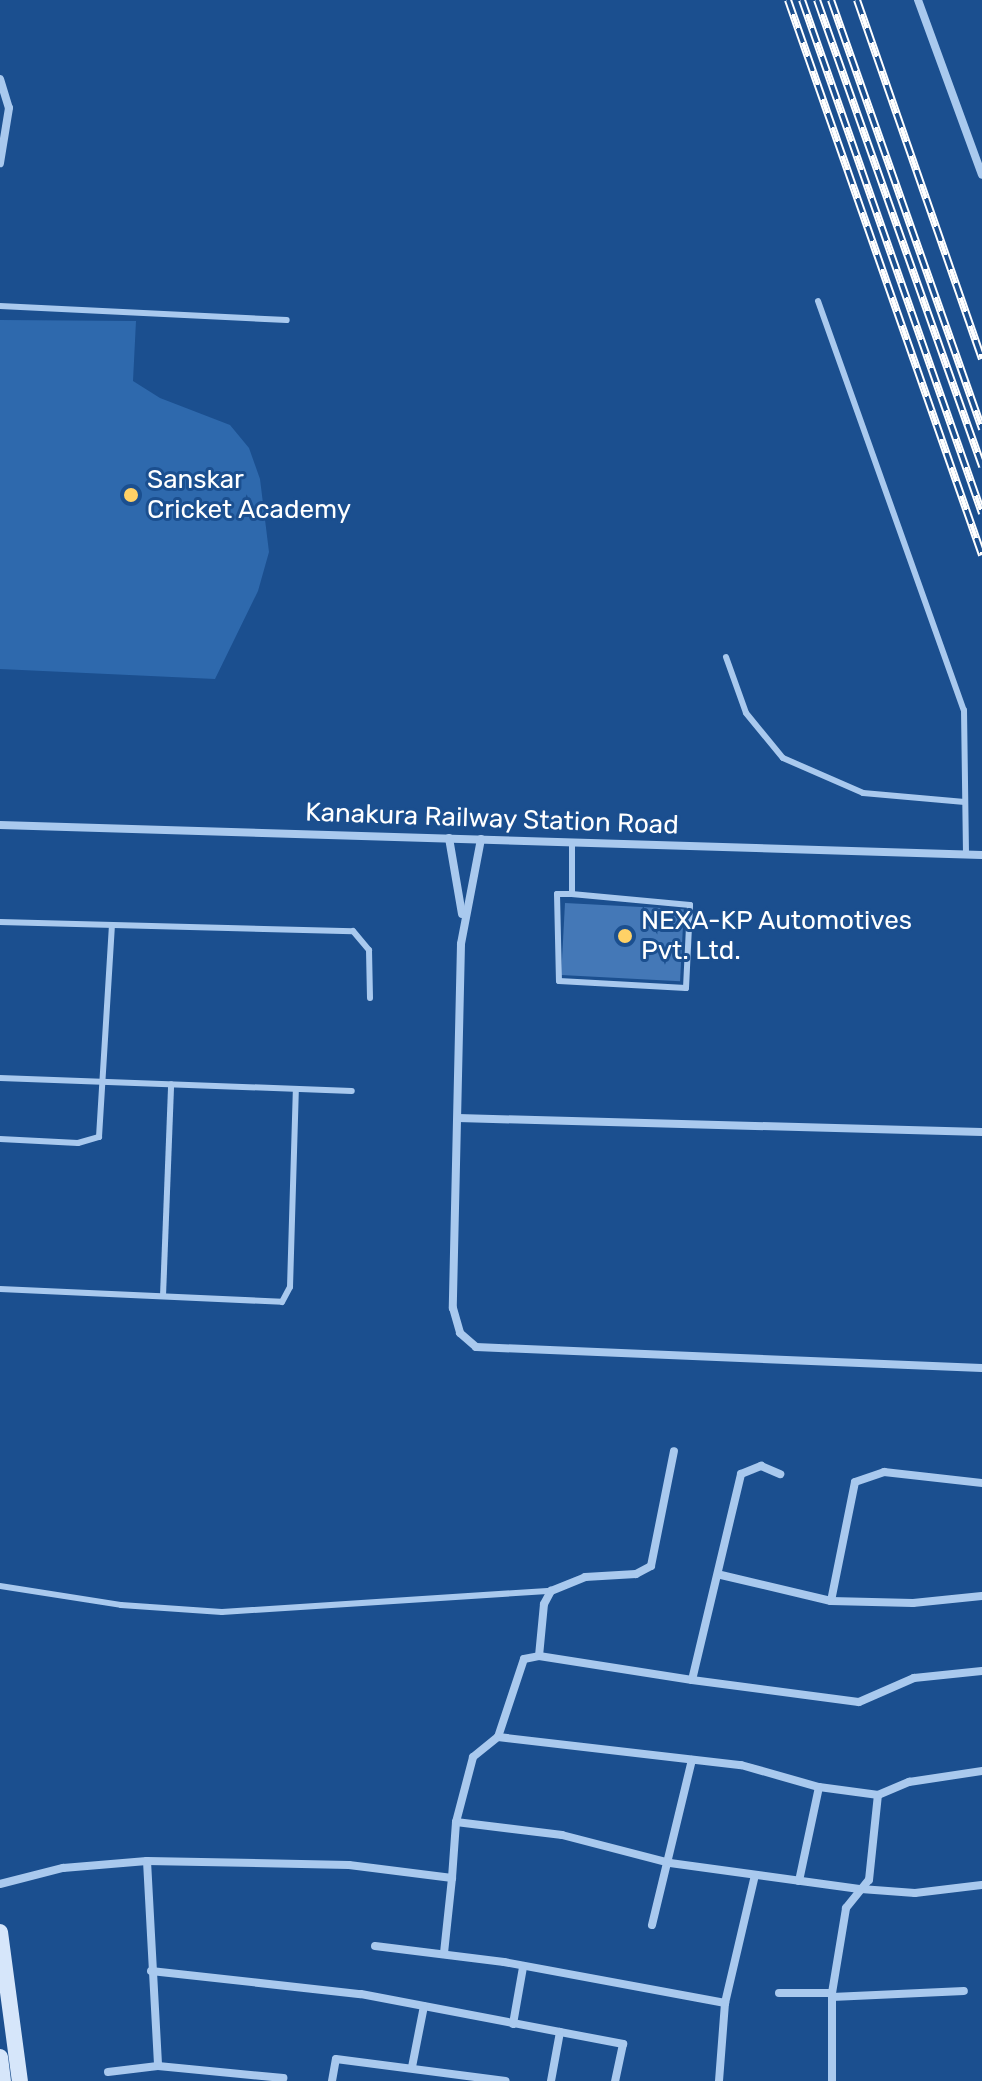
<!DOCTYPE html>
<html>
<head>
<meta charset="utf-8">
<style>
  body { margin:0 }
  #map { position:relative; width:982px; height:2081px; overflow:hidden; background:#1b4f8f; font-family:Rubik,sans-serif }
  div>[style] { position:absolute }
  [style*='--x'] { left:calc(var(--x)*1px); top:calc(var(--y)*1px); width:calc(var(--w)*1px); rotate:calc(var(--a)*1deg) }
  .green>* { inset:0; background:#2e69ad }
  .building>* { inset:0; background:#4478b7; transform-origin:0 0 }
  .lane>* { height:6px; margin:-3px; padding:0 3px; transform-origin:3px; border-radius:3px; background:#a9c9ee }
  .street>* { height:8px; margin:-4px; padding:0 4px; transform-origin:4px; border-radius:4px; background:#a9c9ee }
  .secondary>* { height:16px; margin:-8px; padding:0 8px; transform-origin:8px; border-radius:8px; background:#d6e6fa }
  .rail>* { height:8px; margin-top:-4px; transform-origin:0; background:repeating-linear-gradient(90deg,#1b4f8f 0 15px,#fff 0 30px); box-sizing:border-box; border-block:2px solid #fff }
  .dots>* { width:22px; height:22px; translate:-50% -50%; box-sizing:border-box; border:4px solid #1b4f8f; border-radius:50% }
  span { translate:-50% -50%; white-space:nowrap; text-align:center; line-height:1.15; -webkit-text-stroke:6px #1b4f8f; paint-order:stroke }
  .poi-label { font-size:26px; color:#fff }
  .left { translate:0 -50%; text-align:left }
  .street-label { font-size:26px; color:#fff }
</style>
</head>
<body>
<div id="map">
  <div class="green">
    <div style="clip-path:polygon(0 320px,136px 321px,133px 381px,160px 398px,230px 425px,249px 448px,260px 479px,269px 552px,258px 591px,215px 679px,0 669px)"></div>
  </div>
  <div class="building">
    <div style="left:565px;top:903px;width:119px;height:72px;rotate:3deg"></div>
  </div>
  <div class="lane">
    <div style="--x:818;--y:301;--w:434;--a:70.4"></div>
    <div style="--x:964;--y:710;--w:142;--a:89.2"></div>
    <div style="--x:0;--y:306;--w:287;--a:2.8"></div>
    <div style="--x:726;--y:657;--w:59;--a:70.3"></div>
    <div style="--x:746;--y:713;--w:58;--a:50.6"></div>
    <div style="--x:783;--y:758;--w:87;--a:23.6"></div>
    <div style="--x:863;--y:793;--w:102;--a:5"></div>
    <div style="--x:572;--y:894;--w:15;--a:180"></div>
    <div style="--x:557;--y:894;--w:87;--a:88.7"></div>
    <div style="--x:559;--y:981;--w:127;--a:3.2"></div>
    <div style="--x:686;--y:988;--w:83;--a:-87.2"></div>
    <div style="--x:690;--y:905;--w:119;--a:-174.7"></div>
    <div style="--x:572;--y:894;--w:52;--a:-90"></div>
    <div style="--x:0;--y:922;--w:353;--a:1.5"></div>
    <div style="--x:353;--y:931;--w:25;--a:50"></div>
    <div style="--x:369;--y:950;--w:48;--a:88.8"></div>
    <div style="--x:0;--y:1078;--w:352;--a:2.1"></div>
    <div style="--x:0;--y:1139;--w:78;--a:2.9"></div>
    <div style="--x:78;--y:1143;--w:22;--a:-16"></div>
    <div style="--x:99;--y:1137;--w:210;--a:-86.5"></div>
    <div style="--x:0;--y:1289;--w:282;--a:2.6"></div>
    <div style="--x:282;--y:1302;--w:17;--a:-62"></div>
    <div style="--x:290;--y:1287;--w:198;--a:-88.3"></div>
    <div style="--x:163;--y:1296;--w:212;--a:-87.8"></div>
    <div style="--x:0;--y:1586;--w:122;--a:8.9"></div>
    <div style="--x:121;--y:1605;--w:101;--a:4"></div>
    <div style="--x:222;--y:1612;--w:330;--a:-3.7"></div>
  </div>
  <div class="street">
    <div style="--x:918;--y:0;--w:186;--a:69.9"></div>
    <div style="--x:0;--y:79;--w:30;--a:73"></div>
    <div style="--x:9;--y:108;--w:56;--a:99.3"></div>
    <div style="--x:0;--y:825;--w:982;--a:1.75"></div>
    <div style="--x:449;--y:838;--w:77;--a:80.3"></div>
    <div style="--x:481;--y:839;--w:107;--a:100.8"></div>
    <div style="--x:461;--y:944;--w:364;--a:91.3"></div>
    <div style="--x:453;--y:1308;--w:26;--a:74"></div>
    <div style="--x:460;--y:1333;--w:21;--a:41"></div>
    <div style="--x:476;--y:1347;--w:506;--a:2.38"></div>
    <div style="--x:458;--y:1118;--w:524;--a:1.53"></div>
    <div style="--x:721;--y:1575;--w:113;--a:13.3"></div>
    <div style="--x:831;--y:1601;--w:121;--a:-78.6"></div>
    <div style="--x:855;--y:1482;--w:31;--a:-19"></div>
    <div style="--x:884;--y:1472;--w:99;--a:6.4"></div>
    <div style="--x:831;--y:1601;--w:82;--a:1.4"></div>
    <div style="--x:913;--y:1603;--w:69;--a:-5.8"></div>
    <div style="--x:539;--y:1656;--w:52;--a:-84.5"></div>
    <div style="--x:544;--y:1604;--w:15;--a:-62"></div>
    <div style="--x:551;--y:1591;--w:37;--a:-22"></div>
    <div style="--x:585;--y:1577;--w:51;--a:-3.4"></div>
    <div style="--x:636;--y:1574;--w:17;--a:-28"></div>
    <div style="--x:651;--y:1566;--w:117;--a:-78.7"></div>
    <div style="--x:692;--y:1680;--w:168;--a:7.5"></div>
    <div style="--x:859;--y:1702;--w:60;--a:-23.6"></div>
    <div style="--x:914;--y:1678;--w:68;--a:-5.9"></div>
    <div style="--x:498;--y:1737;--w:245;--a:6.6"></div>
    <div style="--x:741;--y:1765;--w:81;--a:15.8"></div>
    <div style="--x:819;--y:1787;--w:60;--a:7.7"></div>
    <div style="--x:456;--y:1822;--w:107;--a:7"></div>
    <div style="--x:562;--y:1835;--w:112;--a:14.5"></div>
    <div style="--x:670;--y:1863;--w:193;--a:7.8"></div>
    <div style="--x:861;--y:1889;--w:54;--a:4.2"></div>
    <div style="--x:915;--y:1893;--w:67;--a:-6.8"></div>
    <div style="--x:147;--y:1861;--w:205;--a:86.9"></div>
    <div style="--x:158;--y:2066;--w:126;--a:5.5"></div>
    <div style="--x:799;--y:1881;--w:96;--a:-78"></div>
    <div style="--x:0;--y:1884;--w:65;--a:-14.3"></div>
    <div style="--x:63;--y:1868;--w:84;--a:-4.8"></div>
    <div style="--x:147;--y:1861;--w:202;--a:1.1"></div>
    <div style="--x:349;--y:1865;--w:104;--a:7.2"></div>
    <div style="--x:452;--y:1878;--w:56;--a:-85.9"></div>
    <div style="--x:456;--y:1822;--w:67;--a:-75.3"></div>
    <div style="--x:473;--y:1757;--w:32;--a:-39"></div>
    <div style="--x:498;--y:1737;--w:82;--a:-71.6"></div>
    <div style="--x:524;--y:1659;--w:15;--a:-11"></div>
    <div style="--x:539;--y:1656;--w:155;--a:8.9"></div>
    <div style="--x:692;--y:1680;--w:212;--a:-76.6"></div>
    <div style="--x:741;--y:1474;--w:22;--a:-22"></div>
    <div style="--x:761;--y:1466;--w:21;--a:23"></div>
    <div style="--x:652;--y:1925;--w:170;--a:-76.4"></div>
    <div style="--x:375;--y:1946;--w:130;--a:7.1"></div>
    <div style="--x:504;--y:1962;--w:225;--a:10.5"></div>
    <div style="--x:725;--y:2003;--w:131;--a:-76.8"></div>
    <div style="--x:444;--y:1953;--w:75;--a:-83.9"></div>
    <div style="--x:151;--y:1971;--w:211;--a:6.3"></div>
    <div style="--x:361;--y:1994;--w:267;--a:10.8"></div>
    <div style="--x:623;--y:2044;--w:38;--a:102"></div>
    <div style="--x:779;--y:1993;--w:53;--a:0"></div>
    <div style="--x:832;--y:1997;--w:132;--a:-2.6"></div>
    <div style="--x:513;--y:2024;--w:58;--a:-80"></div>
    <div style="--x:412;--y:2067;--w:62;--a:-78.9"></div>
    <div style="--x:108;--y:2072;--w:50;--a:-6.8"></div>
    <div style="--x:332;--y:2081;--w:22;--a:-80"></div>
    <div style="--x:336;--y:2059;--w:171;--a:7.4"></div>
    <div style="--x:551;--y:2081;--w:50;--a:-79.6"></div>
    <div style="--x:719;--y:2081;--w:78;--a:-85.6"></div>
    <div style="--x:832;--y:2081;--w:88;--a:-90"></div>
    <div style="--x:832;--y:1993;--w:86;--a:-80.6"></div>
    <div style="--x:846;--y:1908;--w:36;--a:-51"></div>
    <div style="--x:869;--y:1880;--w:85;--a:-84"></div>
    <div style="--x:878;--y:1795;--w:34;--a:-23"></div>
    <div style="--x:909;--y:1782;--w:74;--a:-8.6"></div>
  </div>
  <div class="secondary">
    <div style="--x:0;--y:1932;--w:150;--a:82.4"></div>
    <div style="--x:0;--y:2057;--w:24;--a:83"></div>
  </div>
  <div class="rail">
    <div style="--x:788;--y:0;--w:588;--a:70.73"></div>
    <div style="--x:802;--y:0;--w:544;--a:70.67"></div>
    <div style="--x:817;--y:0;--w:495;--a:70.5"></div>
    <div style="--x:831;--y:0;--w:455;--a:70.6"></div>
    <div style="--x:857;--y:0;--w:380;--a:70.8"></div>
  </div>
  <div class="dots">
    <div style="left:131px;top:495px;background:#ffd166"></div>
    <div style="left:625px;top:936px;background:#ffd166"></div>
  </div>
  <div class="poi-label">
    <span class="left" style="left:147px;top:495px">Sanskar<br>Cricket Academy</span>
    <span class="left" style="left:641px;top:936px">NEXA-KP Automotives<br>Pvt. Ltd.</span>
  </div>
  <div class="street-label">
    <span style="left:492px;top:819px;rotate:2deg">Kanakura Railway Station Road</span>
  </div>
</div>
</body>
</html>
